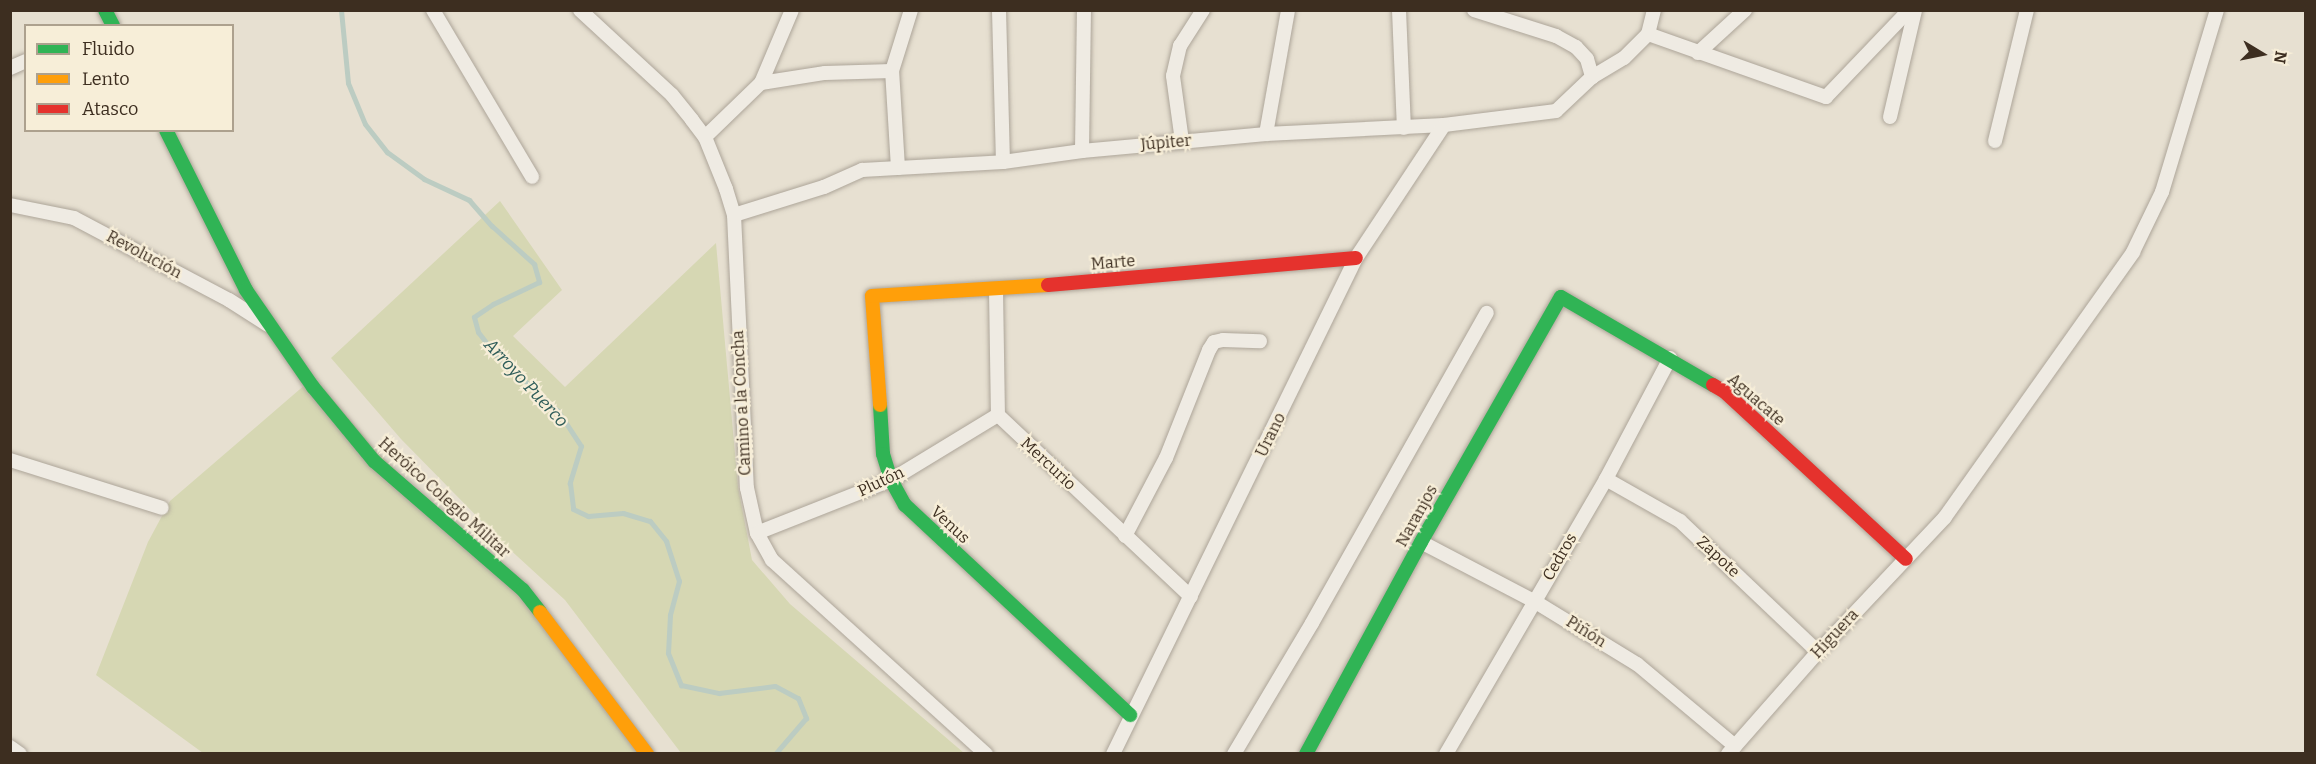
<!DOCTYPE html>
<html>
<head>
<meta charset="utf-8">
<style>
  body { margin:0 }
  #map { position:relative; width:2316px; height:764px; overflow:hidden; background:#e7e0d1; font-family:Bitter,serif }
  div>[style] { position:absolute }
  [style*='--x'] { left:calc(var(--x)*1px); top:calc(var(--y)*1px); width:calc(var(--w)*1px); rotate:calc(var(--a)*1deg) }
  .green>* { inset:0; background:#d6d7b3 }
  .stream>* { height:5px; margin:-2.5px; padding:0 2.5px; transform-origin:2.5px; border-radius:2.5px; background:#bcccc2 }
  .roads { filter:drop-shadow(0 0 2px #ada599) drop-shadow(0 0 2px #ada599) }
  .street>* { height:14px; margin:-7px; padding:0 7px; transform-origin:7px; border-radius:7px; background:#efebe3 }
  .fast>* { height:14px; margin:-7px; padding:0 7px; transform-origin:7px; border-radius:7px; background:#30b455 }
  .slow>* { height:14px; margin:-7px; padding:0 7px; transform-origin:7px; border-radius:7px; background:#ff9f0a }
  .jam>* { height:14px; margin:-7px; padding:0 7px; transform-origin:7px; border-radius:7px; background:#e5322d }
  span { translate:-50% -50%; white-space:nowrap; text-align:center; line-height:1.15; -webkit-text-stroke:4.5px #f7eed8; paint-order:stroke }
  .street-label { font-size:16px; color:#3d2e20 }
  .water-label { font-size:18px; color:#2f5d5a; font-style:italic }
  .frame { position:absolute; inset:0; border:12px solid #3d2e20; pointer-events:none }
  .legend { position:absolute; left:24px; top:24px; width:210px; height:108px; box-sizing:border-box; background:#f7eed8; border:2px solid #ada18e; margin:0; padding:8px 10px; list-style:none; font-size:18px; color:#3d2e20 }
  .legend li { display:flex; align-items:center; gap:12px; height:30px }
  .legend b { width:30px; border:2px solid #ada18e }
  .north { position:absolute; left:2232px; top:24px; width:60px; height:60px; -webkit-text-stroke:4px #f7eed8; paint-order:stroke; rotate:100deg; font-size:16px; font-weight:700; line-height:24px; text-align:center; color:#3d2e20 }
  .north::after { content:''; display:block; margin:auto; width:21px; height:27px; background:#3d2e20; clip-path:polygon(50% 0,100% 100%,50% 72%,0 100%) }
</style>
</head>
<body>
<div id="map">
  <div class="green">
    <div style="clip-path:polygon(500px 201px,562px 290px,513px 336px,565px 387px,716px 243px,738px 487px,752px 560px,790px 604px,964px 753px,681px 753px,565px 600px,504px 544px,401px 439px,331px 358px)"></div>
    <div style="clip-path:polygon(314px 377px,374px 448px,521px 597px,642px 753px,203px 753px,96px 675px,148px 542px,170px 501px)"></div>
  </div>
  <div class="stream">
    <div style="--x:341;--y:10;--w:73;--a:84.5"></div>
    <div style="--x:348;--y:83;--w:44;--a:67.5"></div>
    <div style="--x:365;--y:124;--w:36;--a:52"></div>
    <div style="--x:387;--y:152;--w:46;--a:36.1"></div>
    <div style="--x:424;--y:179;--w:50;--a:25"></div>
    <div style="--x:469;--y:200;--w:35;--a:49"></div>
    <div style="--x:492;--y:226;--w:57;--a:42.1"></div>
    <div style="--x:534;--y:264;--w:19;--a:74"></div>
    <div style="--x:539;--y:282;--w:51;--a:154.4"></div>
    <div style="--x:493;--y:304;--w:23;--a:146"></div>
    <div style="--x:474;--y:317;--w:16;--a:75"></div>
    <div style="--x:478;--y:332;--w:29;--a:52"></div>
    <div style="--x:496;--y:355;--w:84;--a:42.1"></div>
    <div style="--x:558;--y:411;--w:42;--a:56.7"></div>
    <div style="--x:581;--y:446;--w:39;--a:107"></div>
    <div style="--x:570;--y:483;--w:26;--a:83"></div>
    <div style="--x:573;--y:509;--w:17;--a:25"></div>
    <div style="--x:588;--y:516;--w:35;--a:-5"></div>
    <div style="--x:623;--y:513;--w:28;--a:17"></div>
    <div style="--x:650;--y:521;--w:26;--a:51"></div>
    <div style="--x:666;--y:541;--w:42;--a:72"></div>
    <div style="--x:679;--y:581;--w:35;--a:105"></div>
    <div style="--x:670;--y:615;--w:38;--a:93"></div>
    <div style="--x:668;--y:653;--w:35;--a:68"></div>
    <div style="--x:681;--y:685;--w:39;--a:12"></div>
    <div style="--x:719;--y:693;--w:56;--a:-7.1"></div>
    <div style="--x:775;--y:686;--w:26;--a:28"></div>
    <div style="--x:798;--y:698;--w:22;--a:68"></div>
    <div style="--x:806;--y:718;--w:48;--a:130.7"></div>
  </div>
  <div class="roads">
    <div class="street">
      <div style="--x:433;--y:10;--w:194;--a:59.3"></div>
      <div style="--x:580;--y:10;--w:125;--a:42.7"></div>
      <div style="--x:672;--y:95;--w:32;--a:51"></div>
      <div style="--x:692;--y:120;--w:21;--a:53"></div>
      <div style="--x:705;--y:137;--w:56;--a:68"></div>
      <div style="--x:726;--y:189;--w:27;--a:73"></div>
      <div style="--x:734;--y:215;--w:273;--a:87.3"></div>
      <div style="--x:747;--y:488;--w:46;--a:77.5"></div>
      <div style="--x:757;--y:533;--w:31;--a:61"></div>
      <div style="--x:772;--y:560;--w:289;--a:42.2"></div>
      <div style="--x:999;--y:10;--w:152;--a:88.5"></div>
      <div style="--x:1399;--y:10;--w:118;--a:87.6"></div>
      <div style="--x:1474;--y:10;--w:86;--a:17.6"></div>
      <div style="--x:1556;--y:36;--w:23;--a:29"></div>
      <div style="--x:1576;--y:47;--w:16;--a:47"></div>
      <div style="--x:1587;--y:59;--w:19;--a:74"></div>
      <div style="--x:1648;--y:34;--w:189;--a:19.5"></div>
      <div style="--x:1826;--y:97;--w:120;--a:-46.3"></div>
      <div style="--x:1698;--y:53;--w:64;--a:-42.5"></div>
      <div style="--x:10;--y:68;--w:17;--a:-24"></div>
      <div style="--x:761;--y:83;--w:65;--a:-8.9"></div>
      <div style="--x:825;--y:73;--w:67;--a:-1.7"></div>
      <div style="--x:1890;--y:117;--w:110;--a:-76.8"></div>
      <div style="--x:1266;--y:134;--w:126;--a:-79.9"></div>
      <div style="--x:705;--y:137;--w:78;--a:-44"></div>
      <div style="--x:761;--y:83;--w:79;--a:-67"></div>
      <div style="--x:1182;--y:141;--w:66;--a:-97.9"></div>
      <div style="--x:1173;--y:76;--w:31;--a:-77"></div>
      <div style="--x:1180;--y:46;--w:43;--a:-57.4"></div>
      <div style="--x:1995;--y:141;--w:135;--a:-76.3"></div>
      <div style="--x:1082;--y:151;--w:141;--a:-89.2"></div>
      <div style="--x:898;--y:168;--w:97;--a:-93.5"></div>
      <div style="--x:892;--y:71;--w:64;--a:-72.7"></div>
      <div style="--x:10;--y:205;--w:65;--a:11.5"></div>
      <div style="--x:74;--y:218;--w:175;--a:27.9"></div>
      <div style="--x:229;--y:300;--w:46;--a:32.7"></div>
      <div style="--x:734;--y:215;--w:94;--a:-17.3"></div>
      <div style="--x:824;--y:187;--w:42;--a:-24.1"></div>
      <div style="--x:862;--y:170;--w:141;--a:-3.2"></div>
      <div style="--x:1003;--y:162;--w:80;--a:-7.9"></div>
      <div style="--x:1082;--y:151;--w:185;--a:-5.3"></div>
      <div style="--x:1266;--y:134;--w:178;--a:-2.9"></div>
      <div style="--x:1444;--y:125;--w:113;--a:-7.1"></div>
      <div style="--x:1556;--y:111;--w:50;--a:-43.4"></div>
      <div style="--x:1592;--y:77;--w:37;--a:-31"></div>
      <div style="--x:1624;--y:58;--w:34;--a:-45"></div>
      <div style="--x:1648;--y:34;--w:25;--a:-76"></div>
      <div style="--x:996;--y:290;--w:125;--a:89.1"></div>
      <div style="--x:998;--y:415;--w:265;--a:43.3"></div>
      <div style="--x:10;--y:460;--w:159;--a:17.5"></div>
      <div style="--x:1606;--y:479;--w:85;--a:29.6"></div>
      <div style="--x:1680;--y:521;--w:190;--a:43.5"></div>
      <div style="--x:757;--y:533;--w:144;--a:-21.6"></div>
      <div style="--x:891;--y:480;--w:125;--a:-31.3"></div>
      <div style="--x:1125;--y:536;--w:88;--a:-62.3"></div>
      <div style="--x:1166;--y:458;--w:116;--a:-68.3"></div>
      <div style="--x:1209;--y:350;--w:9;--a:-58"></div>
      <div style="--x:1214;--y:342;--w:9;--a:-13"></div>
      <div style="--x:1223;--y:340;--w:37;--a:2"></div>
      <div style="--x:1421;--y:542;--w:127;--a:27.6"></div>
      <div style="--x:1534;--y:601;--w:121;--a:31.5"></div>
      <div style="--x:1637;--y:664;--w:128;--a:39.9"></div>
      <div style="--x:10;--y:747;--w:12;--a:35"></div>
      <div style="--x:1113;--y:754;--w:552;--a:-63.9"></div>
      <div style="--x:1356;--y:258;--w:159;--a:-56.5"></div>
      <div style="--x:1234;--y:754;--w:152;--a:-59.2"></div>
      <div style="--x:1312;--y:623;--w:356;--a:-60.6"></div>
      <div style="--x:1446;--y:754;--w:318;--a:-59.8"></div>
      <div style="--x:1606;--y:479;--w:137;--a:-62.1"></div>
      <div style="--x:1728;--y:754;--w:136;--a:-48.6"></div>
      <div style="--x:1818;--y:652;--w:185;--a:-46.7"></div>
      <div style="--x:1945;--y:517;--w:325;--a:-54.6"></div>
      <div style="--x:2133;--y:252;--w:67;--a:-64.2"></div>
      <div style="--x:2162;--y:192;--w:190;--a:-73.2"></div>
    </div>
    <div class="fast">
      <div style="--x:105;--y:10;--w:18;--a:63"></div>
      <div style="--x:166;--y:130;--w:179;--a:63.4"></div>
      <div style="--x:246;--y:290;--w:118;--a:55.4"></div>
      <div style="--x:313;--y:387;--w:96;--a:50.5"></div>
      <div style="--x:374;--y:461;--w:197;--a:40.9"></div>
      <div style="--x:523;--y:590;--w:28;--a:52"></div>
      <div style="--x:880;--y:405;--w:49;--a:86.5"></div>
      <div style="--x:883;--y:454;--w:27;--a:73"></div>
      <div style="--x:891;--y:480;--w:29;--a:61"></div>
      <div style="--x:905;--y:505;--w:308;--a:43"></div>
      <div style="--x:1306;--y:754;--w:241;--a:-61.5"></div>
      <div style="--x:1421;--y:542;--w:282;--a:-60.3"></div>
      <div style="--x:1561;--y:297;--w:176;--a:30.1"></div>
    </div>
    <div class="slow">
      <div style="--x:880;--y:405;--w:109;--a:-94.2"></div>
      <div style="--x:872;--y:296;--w:176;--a:-3.6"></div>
      <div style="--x:540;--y:612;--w:178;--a:53"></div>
    </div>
    <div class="jam">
      <div style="--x:1048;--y:285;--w:309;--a:-5"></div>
      <div style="--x:1713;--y:385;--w:14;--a:30"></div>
      <div style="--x:1725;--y:392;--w:246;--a:42.7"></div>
    </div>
  </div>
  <div class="street-label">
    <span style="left:1166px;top:143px;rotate:-5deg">Júpiter</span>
    <span style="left:144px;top:255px;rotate:28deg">Revolución</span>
    <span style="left:1113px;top:263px;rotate:-5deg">Marte</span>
    <span style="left:1756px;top:400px;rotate:41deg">Aguacate</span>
    <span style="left:742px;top:403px;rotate:-93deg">Camino a la Concha</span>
    <span style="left:1271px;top:435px;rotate:-64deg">Urano</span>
    <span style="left:1048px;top:464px;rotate:43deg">Mercurio</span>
    <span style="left:881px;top:482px;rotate:-25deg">Plutón</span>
    <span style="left:444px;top:498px;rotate:42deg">Heróico Colegio Militar</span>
    <span style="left:1417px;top:516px;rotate:-61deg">Naranjos</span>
    <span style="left:950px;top:525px;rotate:43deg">Venus</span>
    <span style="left:1560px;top:557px;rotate:-60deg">Cedros</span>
    <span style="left:1718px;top:557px;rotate:43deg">Zapote</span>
    <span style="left:1586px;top:632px;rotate:32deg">Piñón</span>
    <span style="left:1835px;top:634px;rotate:-47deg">Higuera</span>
  </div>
  <div class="water-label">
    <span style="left:526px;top:383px;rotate:47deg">Arroyo Puerco</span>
  </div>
  <div class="frame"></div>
  <ul class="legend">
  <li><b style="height:8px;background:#30b455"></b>Fluido</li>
  <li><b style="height:8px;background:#ff9f0a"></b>Lento</li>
  <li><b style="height:8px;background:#e5322d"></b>Atasco</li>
  </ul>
  <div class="north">N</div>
</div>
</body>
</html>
